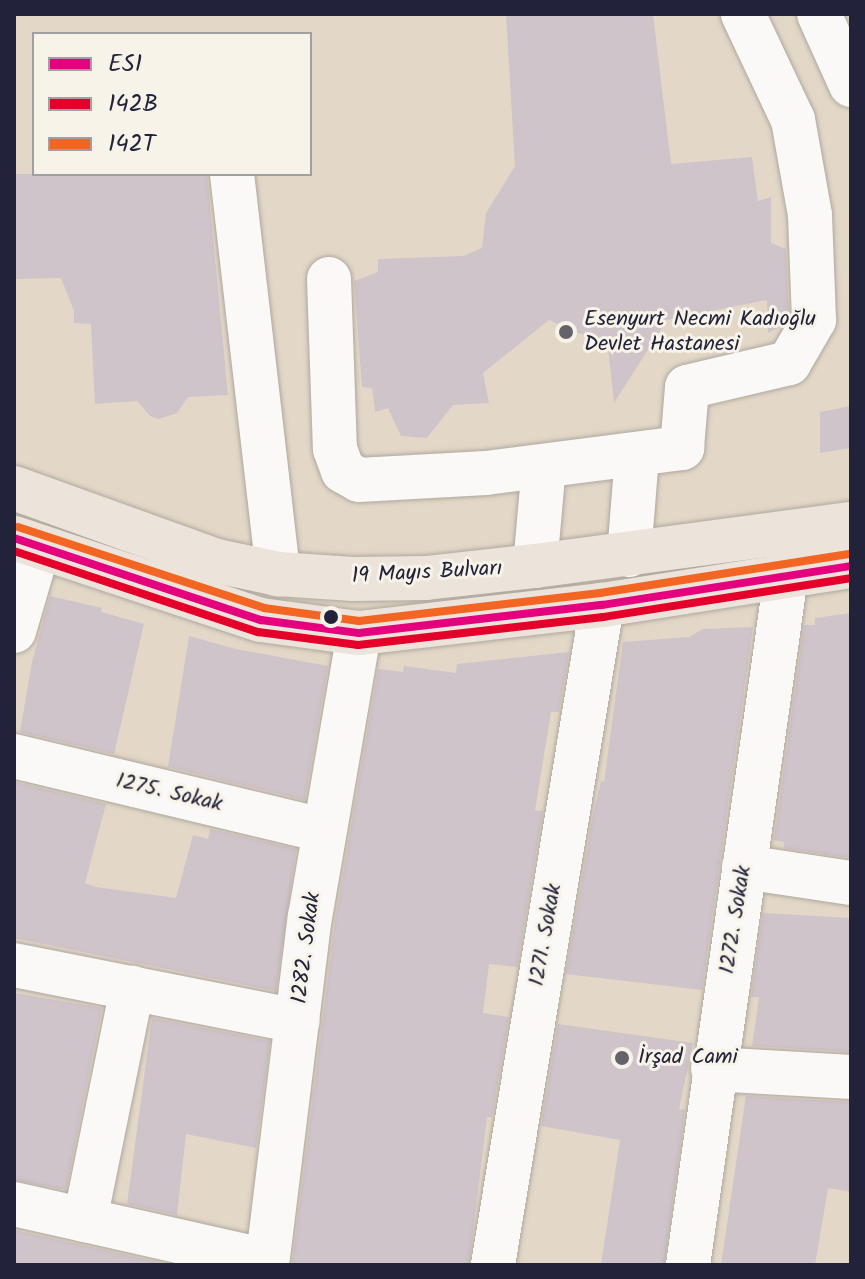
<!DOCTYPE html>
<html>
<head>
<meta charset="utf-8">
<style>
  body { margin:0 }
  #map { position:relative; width:865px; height:1279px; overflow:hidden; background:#e3d8c7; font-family:Kalam,sans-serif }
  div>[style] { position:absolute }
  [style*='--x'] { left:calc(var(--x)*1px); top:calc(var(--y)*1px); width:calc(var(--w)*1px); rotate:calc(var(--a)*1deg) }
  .building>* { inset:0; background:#cfc4ca }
  .roads { filter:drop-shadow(0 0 2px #afa89f) drop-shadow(0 0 2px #afa89f) }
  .minor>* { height:44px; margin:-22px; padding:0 22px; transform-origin:22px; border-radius:22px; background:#fbf9f7 }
  .major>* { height:44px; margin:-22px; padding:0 22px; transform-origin:22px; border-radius:22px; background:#ece3db }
  .bus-1>* { height:8px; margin:-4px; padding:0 4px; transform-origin:4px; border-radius:4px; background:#e5007d }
  .bus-2>* { height:8px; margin:-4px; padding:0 4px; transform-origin:4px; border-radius:4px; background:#e4002b }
  .bus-3>* { height:8px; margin:-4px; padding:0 4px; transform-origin:4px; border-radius:4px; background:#f26522 }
  .dots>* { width:22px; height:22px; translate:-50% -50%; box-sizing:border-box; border:4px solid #f7f3e8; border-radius:50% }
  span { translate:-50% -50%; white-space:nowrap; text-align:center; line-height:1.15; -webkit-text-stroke:6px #f7f3e8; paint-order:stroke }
  .poi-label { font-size:22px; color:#22223b }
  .left { translate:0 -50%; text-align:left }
  .street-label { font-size:22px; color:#22223b }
  .frame { position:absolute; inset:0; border:16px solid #22223b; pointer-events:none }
  .legend { position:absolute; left:32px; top:32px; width:280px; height:144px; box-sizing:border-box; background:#f7f3e8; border:2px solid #a29fa3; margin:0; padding:10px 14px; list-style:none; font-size:24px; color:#22223b }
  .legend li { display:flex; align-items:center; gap:16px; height:40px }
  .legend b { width:40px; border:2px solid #a29fa3 }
</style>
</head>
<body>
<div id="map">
  <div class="building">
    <div style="clip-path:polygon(506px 14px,653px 14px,671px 164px,752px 157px,758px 201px,771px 197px,771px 243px,786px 249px,789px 314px,782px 326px,768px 333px,767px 300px,667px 320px,614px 403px,607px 339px,577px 333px,549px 320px,483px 373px,489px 403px,453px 405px,427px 438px,401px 436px,388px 408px,375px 412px,372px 388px,362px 387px,354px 281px,378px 272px,378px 259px,463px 256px,482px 248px,486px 213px,515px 166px)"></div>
    <div style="clip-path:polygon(14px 174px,207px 174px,228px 395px,188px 397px,177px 413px,159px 419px,150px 416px,137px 401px,95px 404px,91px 324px,74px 323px,74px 311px,61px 278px,14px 279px)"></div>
    <div style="clip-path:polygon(851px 406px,851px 448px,820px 453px,820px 412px)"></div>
    <div style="clip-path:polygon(50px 596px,102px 608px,101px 612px,144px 624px,114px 754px,20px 732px,32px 662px)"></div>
    <div style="clip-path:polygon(851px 613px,851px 858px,784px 848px,784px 842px,774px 840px,804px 625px,815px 625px,815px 618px)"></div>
    <div style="clip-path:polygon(753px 627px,702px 990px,566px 974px,592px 820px,601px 781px,604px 782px,623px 642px,689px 637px,703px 629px)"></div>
    <div style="clip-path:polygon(189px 636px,236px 649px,328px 666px,305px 800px,168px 767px)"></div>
    <div style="clip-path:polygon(569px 652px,559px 712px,551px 712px,535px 810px,543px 811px,517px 967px,489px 964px,483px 1013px,509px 1017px,492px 1117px,487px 1117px,469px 1265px,292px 1265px,335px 921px,378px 669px,403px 672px,404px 666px,456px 673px,457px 664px)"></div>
    <div style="clip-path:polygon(14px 782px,106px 804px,85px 883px,96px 887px,176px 898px,193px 835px,208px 839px,210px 829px,296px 849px,276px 991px,14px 938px)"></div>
    <div style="clip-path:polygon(763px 913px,851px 918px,851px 1052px,752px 1046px,759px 997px,751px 997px)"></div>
    <div style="clip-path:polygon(14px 993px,102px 1008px,66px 1190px,14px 1180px)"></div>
    <div style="clip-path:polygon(152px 1018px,270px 1041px,256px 1148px,186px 1134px,177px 1215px,127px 1204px)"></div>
    <div style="clip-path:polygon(558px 1024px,693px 1043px,679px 1109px,685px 1110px,664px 1265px,601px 1265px,620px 1140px,541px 1126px)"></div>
    <div style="clip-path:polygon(746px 1096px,851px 1102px,851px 1192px,828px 1188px,815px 1265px,721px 1265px)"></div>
    <div style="clip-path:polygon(14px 1230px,171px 1265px,14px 1265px)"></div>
  </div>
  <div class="roads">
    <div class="minor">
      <div style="--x:819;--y:14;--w:78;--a:65.7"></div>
      <div style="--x:232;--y:174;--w:403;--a:83.4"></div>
      <div style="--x:329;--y:279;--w:170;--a:88"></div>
      <div style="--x:335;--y:449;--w:23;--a:70"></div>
      <div style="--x:343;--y:471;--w:18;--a:29"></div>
      <div style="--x:359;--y:480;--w:127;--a:-3.2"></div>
      <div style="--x:486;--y:473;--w:198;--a:-7.3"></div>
      <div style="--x:682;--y:448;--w:61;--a:-85.3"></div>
      <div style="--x:687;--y:387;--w:105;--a:-13.2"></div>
      <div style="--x:789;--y:363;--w:50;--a:-59.8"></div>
      <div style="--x:814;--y:320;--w:105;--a:-92.2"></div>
      <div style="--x:810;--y:215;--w:97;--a:-100.1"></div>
      <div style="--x:793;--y:120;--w:117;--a:-115.3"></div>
      <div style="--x:629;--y:555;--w:99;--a:-85.4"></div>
      <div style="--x:535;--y:566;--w:100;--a:-84.9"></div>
      <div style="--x:14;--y:631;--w:85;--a:-73.7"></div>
      <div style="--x:14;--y:756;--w:318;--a:13.5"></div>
      <div style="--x:744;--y:867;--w:108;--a:8.5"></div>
      <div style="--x:14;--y:965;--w:289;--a:11.2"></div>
      <div style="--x:713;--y:1069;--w:138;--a:3.3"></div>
      <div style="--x:14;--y:1204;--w:259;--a:12.7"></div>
      <div style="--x:85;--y:1220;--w:237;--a:-78.5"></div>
      <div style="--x:267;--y:1265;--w:351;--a:-83"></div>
      <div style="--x:310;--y:917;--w:288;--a:-80.2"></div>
      <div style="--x:493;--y:1265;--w:669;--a:-80.62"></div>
      <div style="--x:688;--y:1265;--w:696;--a:-81.9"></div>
    </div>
    <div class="major">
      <div style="--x:14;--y:488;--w:216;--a:19.8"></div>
      <div style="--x:217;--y:561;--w:62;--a:12"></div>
      <div style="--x:278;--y:574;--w:75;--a:3.8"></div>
      <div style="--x:353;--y:579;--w:73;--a:-0.8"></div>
      <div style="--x:426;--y:578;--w:110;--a:-6.3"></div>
      <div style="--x:535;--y:566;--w:319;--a:-7.6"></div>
      <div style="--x:14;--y:538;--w:260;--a:18.4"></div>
      <div style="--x:261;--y:620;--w:99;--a:7.6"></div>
      <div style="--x:359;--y:633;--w:245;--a:-6.6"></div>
      <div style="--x:602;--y:605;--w:252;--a:-8.9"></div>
    </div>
  </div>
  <div class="bus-1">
    <div style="--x:14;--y:538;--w:260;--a:18.4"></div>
    <div style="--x:261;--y:620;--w:99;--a:7.6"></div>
    <div style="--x:359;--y:633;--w:245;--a:-6.6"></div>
    <div style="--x:602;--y:605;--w:252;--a:-8.9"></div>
  </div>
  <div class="bus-2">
    <div style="--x:14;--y:551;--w:257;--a:18.4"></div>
    <div style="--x:258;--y:632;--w:101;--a:7.4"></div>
    <div style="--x:358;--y:645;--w:247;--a:-6.5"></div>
    <div style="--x:603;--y:617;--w:251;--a:-8.9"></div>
  </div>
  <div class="bus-3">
    <div style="--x:18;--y:527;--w:259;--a:18.2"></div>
    <div style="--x:264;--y:608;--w:96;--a:7.8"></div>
    <div style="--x:359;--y:621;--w:243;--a:-6.6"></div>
    <div style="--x:600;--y:593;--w:252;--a:-8.9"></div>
  </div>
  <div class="dots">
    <div style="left:566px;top:332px;background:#66626c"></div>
    <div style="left:331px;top:617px;background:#22223b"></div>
    <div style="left:622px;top:1058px;background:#66626c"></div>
  </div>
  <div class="poi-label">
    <span class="left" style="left:584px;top:332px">Esenyurt Necmi Kadıoğlu<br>Devlet Hastanesi</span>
    <span class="left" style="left:638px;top:1058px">İrşad Cami</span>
  </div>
  <div class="street-label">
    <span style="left:427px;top:573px;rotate:-3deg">19 Mayıs Bulvarı</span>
    <span style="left:169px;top:793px;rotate:13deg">1275. Sokak</span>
    <span style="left:736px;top:920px;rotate:-81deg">1272. Sokak</span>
    <span style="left:546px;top:935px;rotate:-80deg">1271. Sokak</span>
    <span style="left:307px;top:948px;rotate:-83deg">1282. Sokak</span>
  </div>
  <div class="frame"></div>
  <ul class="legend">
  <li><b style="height:10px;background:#e5007d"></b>ES1</li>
  <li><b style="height:10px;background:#e4002b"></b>142B</li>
  <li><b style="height:10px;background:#f26522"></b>142T</li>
  </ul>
</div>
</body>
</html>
